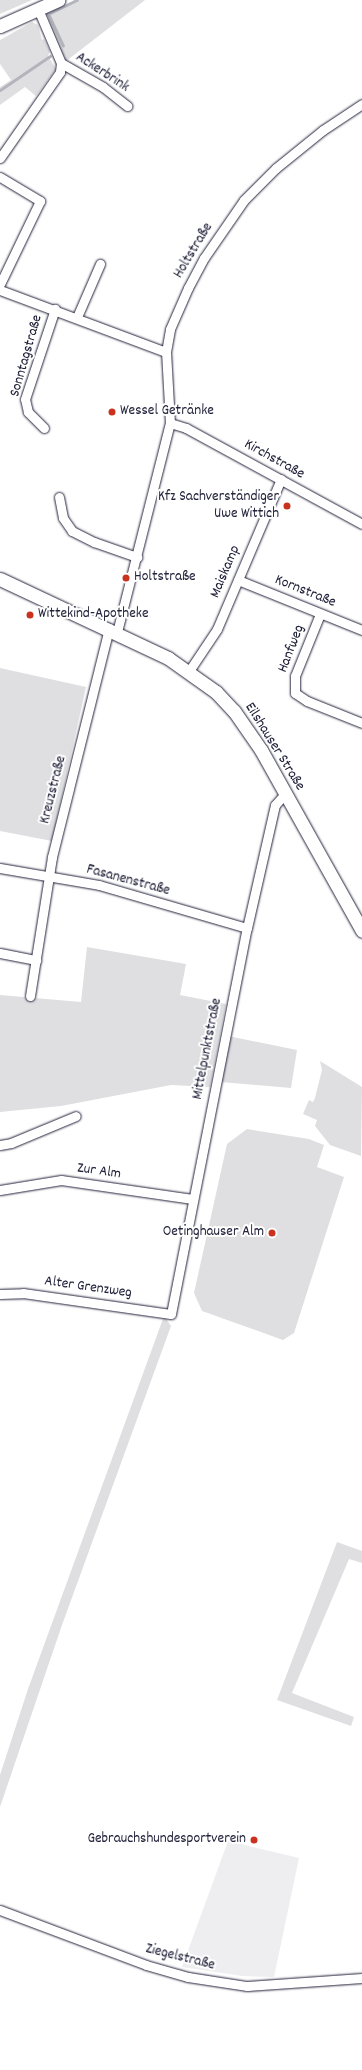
<!DOCTYPE html>
<html>
<head>
<meta charset="utf-8">
<style>
  body { margin:0 }
  #map { position:relative; width:362px; height:2070px; overflow:hidden; background:#fff; font-family:Dekko,sans-serif }
  div>[style] { position:absolute }
  [style*='--x'] { left:calc(var(--x)*1px); top:calc(var(--y)*1px); width:calc(var(--w)*1px); rotate:calc(var(--a)*1deg) }
  .built>* { inset:0; background:#eeeef1 }
  .green>* { inset:0; background:#dfdfe2 }
  .stream>* { height:2.5px; margin:-1.25px; padding:0 1.25px; transform-origin:1.25px; border-radius:1.25px; background:#b4b4bc }
  .roads { filter:drop-shadow(0 0 1px #22223b) drop-shadow(0 0 1px #22223b) }
  .street>* { height:9px; margin:-4.5px; padding:0 4.5px; transform-origin:4.5px; border-radius:4.5px; background:#fff }
  .secondary>* { height:13px; margin:-6.5px; padding:0 6.5px; transform-origin:6.5px; border-radius:6.5px; background:#fff }
  .dots>* { width:11px; height:11px; translate:-50% -50%; box-sizing:border-box; border:2px solid #fff; border-radius:50% }
  span { translate:-50% -50%; white-space:nowrap; text-align:center; line-height:1.15; -webkit-text-stroke:4px #fff; paint-order:stroke }
  .street-label { font-size:15px; color:#22223b }
  .poi-label { font-size:15px; color:#22223b }
  .left { translate:0 -50%; text-align:left }
  .right { translate:-100% -50%; text-align:right }
</style>
</head>
<body>
<div id="map">
  <div class="built">
    <div style="clip-path:polygon(228px 1841px,299px 1858px,274px 1977px,242px 1976px,182px 1967px)"></div>
  </div>
  <div class="green">
    <div style="clip-path:polygon(0 0,32px 0,0 14px)"></div>
    <div style="clip-path:polygon(80px 0,145px 0,65px 62px,47px 16px)"></div>
    <div style="clip-path:polygon(32px 22px,38px 25px,42px 40px,44px 39px,50px 51px,48px 56px,56px 69px,36px 96px,25px 87px,0 105px,0 87px,11px 80px,0 64px,0 40px)"></div>
    <div style="clip-path:polygon(0 668px,86px 687px,52px 841px,0 831px)"></div>
    <div style="clip-path:polygon(87px 947px,186px 964px,180px 995px,226px 1004px,210px 1087px,171px 1085px,61px 1106px,0 1112px,0 995px,81px 1002px)"></div>
    <div style="clip-path:polygon(228px 1036px,297px 1050px,291px 1088px,220px 1082px)"></div>
    <div style="clip-path:polygon(320px 1061px,362px 1087px,361px 1156px,330px 1145px,315px 1126px,317px 1120px,303px 1114px,309px 1100px,313px 1102px,315px 1098px,322px 1070px)"></div>
    <div style="clip-path:polygon(247px 1129px,309px 1139px,324px 1145px,317px 1167px,344px 1177px,294px 1333px,283px 1340px,202px 1311px,194px 1293px,227px 1144px)"></div>
    <div style="clip-path:polygon(164px 1316px,171px 1326px,62px 1625px,0 1807px,0 1775px,28px 1689px)"></div>
    <div style="clip-path:polygon(337px 1542px,362px 1551px,362px 1563px,349px 1559px,292px 1693px,354px 1717px,351px 1726px,277px 1700px)"></div>
  </div>
  <div class="stream">
    <div style="--x:63;--y:46;--w:35;--a:-115"></div>
    <div style="--x:48;--y:14;--w:32;--a:-26"></div>
    <div style="--x:0;--y:90;--w:60;--a:-34.2"></div>
  </div>
  <div class="roads">
    <div class="street">
      <div style="--x:61;--y:63;--w:48;--a:29.7"></div>
      <div style="--x:103;--y:87;--w:31;--a:38"></div>
      <div style="--x:0;--y:158;--w:105;--a:-55.1"></div>
      <div style="--x:60;--y:72;--w:9;--a:-84"></div>
      <div style="--x:61;--y:63;--w:59;--a:-113.1"></div>
      <div style="--x:0;--y:177;--w:47;--a:31"></div>
      <div style="--x:40;--y:201;--w:92;--a:115.7"></div>
      <div style="--x:0;--y:290;--w:177;--a:20.5"></div>
      <div style="--x:77;--y:317;--w:58;--a:-66.5"></div>
      <div style="--x:170;--y:423;--w:17;--a:17"></div>
      <div style="--x:186;--y:428;--w:200;--a:28.6"></div>
      <div style="--x:44;--y:428;--w:23;--a:-135"></div>
      <div style="--x:28;--y:412;--w:13;--a:-103"></div>
      <div style="--x:25;--y:399;--w:95;--a:-71.6"></div>
      <div style="--x:59;--y:497;--w:21;--a:79"></div>
      <div style="--x:63;--y:518;--w:16;--a:55"></div>
      <div style="--x:72;--y:531;--w:25;--a:27"></div>
      <div style="--x:94;--y:542;--w:46;--a:19.2"></div>
      <div style="--x:238;--y:580;--w:134;--a:22"></div>
      <div style="--x:320;--y:614;--w:67;--a:112"></div>
      <div style="--x:295;--y:676;--w:17;--a:90"></div>
      <div style="--x:295;--y:693;--w:14;--a:34"></div>
      <div style="--x:307;--y:701;--w:59;--a:21.8"></div>
      <div style="--x:117;--y:632;--w:216;--a:-75.8"></div>
      <div style="--x:170;--y:423;--w:71;--a:-93.2"></div>
      <div style="--x:166;--y:352;--w:23;--a:-80"></div>
      <div style="--x:170;--y:329;--w:45;--a:-66.3"></div>
      <div style="--x:188;--y:288;--w:34;--a:-62"></div>
      <div style="--x:204;--y:258;--w:70;--a:-55.4"></div>
      <div style="--x:244;--y:200;--w:45;--a:-45"></div>
      <div style="--x:276;--y:168;--w:60;--a:-39"></div>
      <div style="--x:323;--y:130;--w:47;--a:-33.7"></div>
      <div style="--x:189;--y:671;--w:50;--a:-56.3"></div>
      <div style="--x:217;--y:629;--w:163;--a:-66.9"></div>
      <div style="--x:0;--y:868;--w:100;--a:9.7"></div>
      <div style="--x:99;--y:885;--w:154;--a:16.2"></div>
      <div style="--x:0;--y:953;--w:37;--a:11"></div>
      <div style="--x:30;--y:996;--w:141;--a:-81"></div>
      <div style="--x:52;--y:857;--w:236;--a:-76"></div>
      <div style="--x:0;--y:1145;--w:11;--a:-10"></div>
      <div style="--x:11;--y:1143;--w:70;--a:-22.6"></div>
      <div style="--x:0;--y:1190;--w:62;--a:-9.3"></div>
      <div style="--x:61;--y:1180;--w:133;--a:8.2"></div>
      <div style="--x:0;--y:1294;--w:23;--a:-2"></div>
      <div style="--x:23;--y:1293;--w:149;--a:8.1"></div>
      <div style="--x:171;--y:1314;--w:393;--a:-78.9"></div>
      <div style="--x:247;--y:928;--w:126;--a:-77.2"></div>
      <div style="--x:275;--y:805;--w:15;--a:-48"></div>
      <div style="--x:0;--y:1910;--w:156;--a:20.6"></div>
      <div style="--x:146;--y:1965;--w:44;--a:15.9"></div>
      <div style="--x:188;--y:1977;--w:60;--a:8.7"></div>
      <div style="--x:247;--y:1986;--w:115;--a:-4"></div>
    </div>
    <div class="secondary">
      <div style="--x:0;--y:26;--w:64;--a:-24.1"></div>
      <div style="--x:0;--y:579;--w:186;--a:25.2"></div>
      <div style="--x:168;--y:658;--w:59;--a:35.3"></div>
      <div style="--x:216;--y:692;--w:26;--a:47"></div>
      <div style="--x:234;--y:711;--w:47;--a:55.3"></div>
      <div style="--x:261;--y:750;--w:207;--a:60.8"></div>
    </div>
  </div>
  <div class="dots">
    <div style="left:112px;top:412px;background:#c8321e"></div>
    <div style="left:287px;top:506px;background:#c8321e"></div>
    <div style="left:126px;top:578px;background:#c8321e"></div>
    <div style="left:30px;top:615px;background:#c8321e"></div>
    <div style="left:272px;top:1233px;background:#c8321e"></div>
    <div style="left:254px;top:1840px;background:#c8321e"></div>
  </div>
  <div class="street-label">
    <span style="left:102px;top:73px;rotate:33deg">Ackerbrink</span>
    <span style="left:194px;top:251px;rotate:-59deg">Holtstraße</span>
    <span style="left:27px;top:356px;rotate:-74deg">Sonntagstraße</span>
    <span style="left:274px;top:460px;rotate:29deg">Kirchstraße</span>
    <span style="left:226px;top:572px;rotate:-67deg">Maiskamp</span>
    <span style="left:305px;top:592px;rotate:22deg">Kornstraße</span>
    <span style="left:292px;top:649px;rotate:-69deg">Hanfweg</span>
    <span style="left:274px;top:747px;rotate:58deg">Eilshauser Straße</span>
    <span style="left:54px;top:790px;rotate:-76deg">Kreuzstraße</span>
    <span style="left:128px;top:881px;rotate:15deg">Fasanenstraße</span>
    <span style="left:208px;top:1049px;rotate:-79deg">Mittelpunktstraße</span>
    <span style="left:99px;top:1172px;rotate:8deg">Zur Alm</span>
    <span style="left:88px;top:1288px;rotate:8deg">Alter Grenzweg</span>
    <span style="left:180px;top:1958px;rotate:14deg">Ziegelstraße</span>
  </div>
  <div class="poi-label">
    <span class="left" style="left:120px;top:412px">Wessel Getränke</span>
    <span class="right" style="left:279px;top:506px">Kfz Sachverständiger<br>Uwe Wittich</span>
    <span class="left" style="left:134px;top:578px">Holtstraße</span>
    <span class="left" style="left:38px;top:615px">Wittekind-Apotheke</span>
    <span class="right" style="left:264px;top:1233px">Oetinghauser Alm</span>
    <span class="right" style="left:246px;top:1840px">Gebrauchshundesportverein</span>
  </div>
</div>
</body>
</html>
